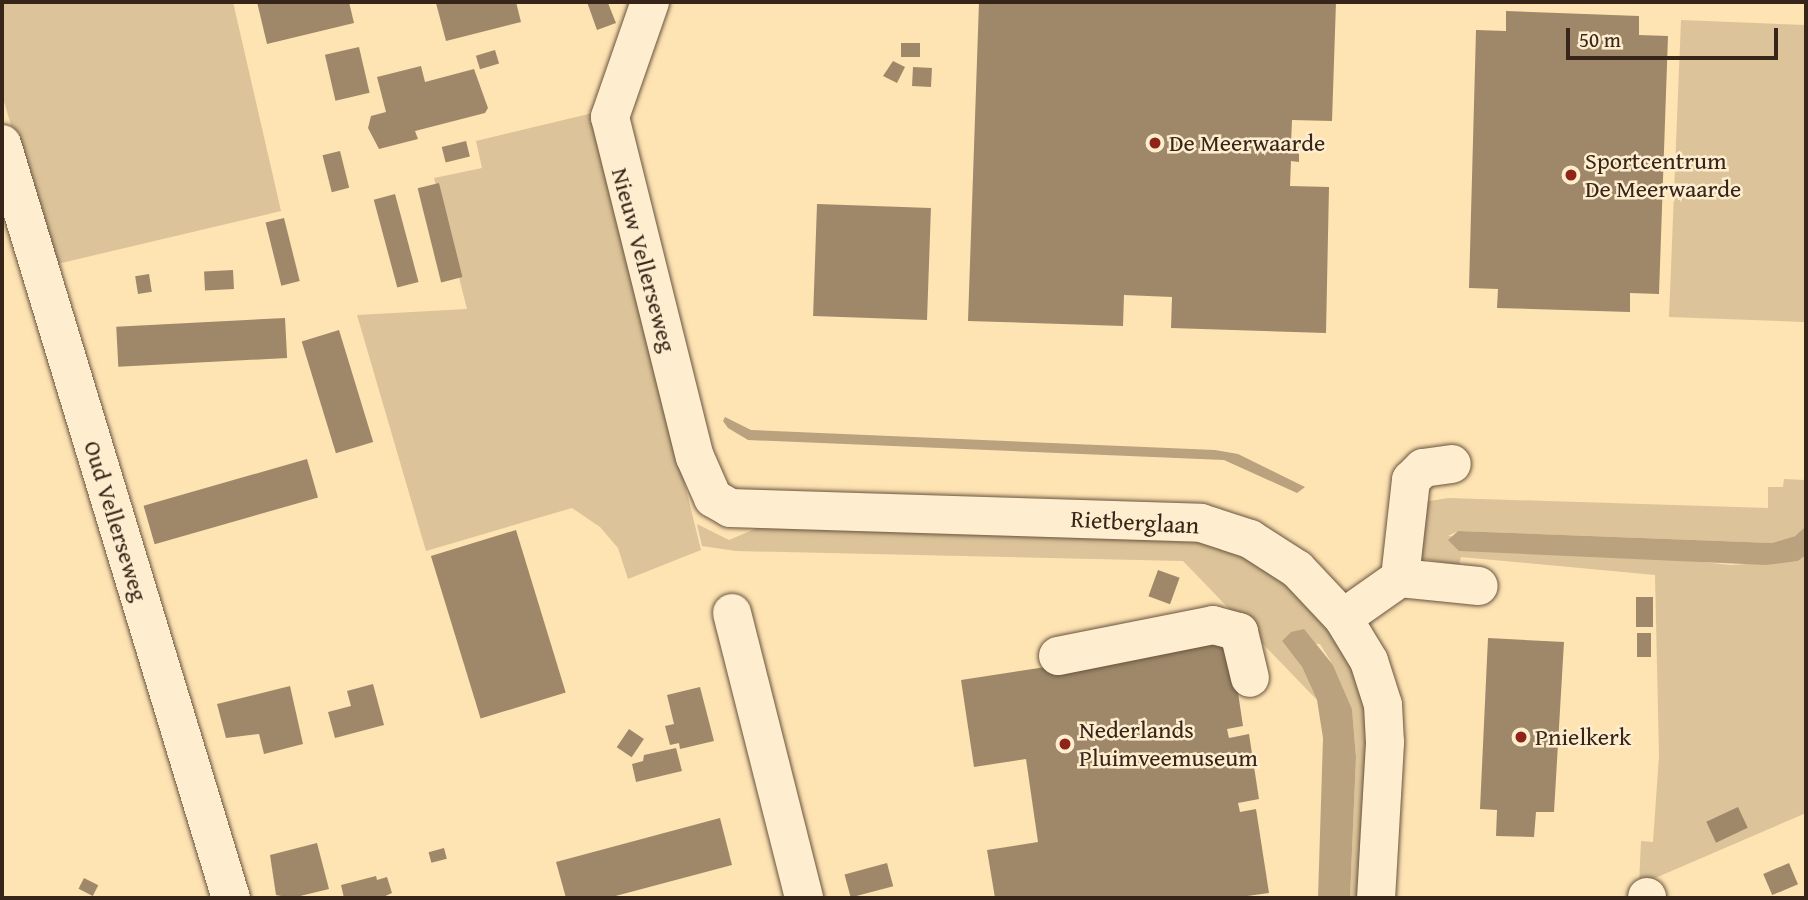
<!DOCTYPE html>
<html>
<head>
<meta charset="utf-8">
<style>
  body { margin:0 }
  #map { position:relative; width:1808px; height:900px; overflow:hidden; background:#fee3b3; font-family:"Gentium Book Plus",serif }
  div>[style] { position:absolute }
  [style*='--x'] { left:calc(var(--x)*1px); top:calc(var(--y)*1px); width:calc(var(--w)*1px); rotate:calc(var(--a)*1deg) }
  .green>* { inset:0; background:#dcc399 }
  .water>* { inset:0; background:#baa27e }
  .building>* { inset:0; background:#9e8869; transform-origin:0 0 }
  .roads { filter:drop-shadow(0 0 2px #68543f) drop-shadow(0 0 2px #68543f) }
  .minor>* { height:38px; margin:-19px; padding:0 19px; transform-origin:19px; border-radius:19px; background:#feedce }
  .dots>* { width:19px; height:19px; translate:-50% -50%; box-sizing:border-box; border:4px solid #feedce; border-radius:50% }
  span { translate:-50% -50%; white-space:nowrap; text-align:center; line-height:1.15; -webkit-text-stroke:5px #feedce; paint-order:stroke }
  .poi-label { font-size:24px; color:#362518 }
  .left { translate:0 -50%; text-align:left }
  .street-label { font-size:24px; color:#362518 }
  .frame { position:absolute; inset:0; border:4px solid #362518; pointer-events:none }
  .scale { position:absolute; left:1566px; top:28px; width:212px; height:32px; box-sizing:border-box; border:4px solid #362518; border-top:0; padding-left:9px; font-size:21px; line-height:24px; white-space:nowrap; color:#362518; -webkit-text-stroke:5px #feedce; paint-order:stroke }
</style>
</head>
<body>
<div id="map">
  <div class="green">
    <div style="clip-path:polygon(2px 2px,233px 2px,281px 211px,53px 265px,2px 95px)"></div>
    <div style="clip-path:polygon(1681px 20px,1806px 25px,1806px 338px,1804px 322px,1669px 317px)"></div>
    <div style="clip-path:polygon(593px 113px,701px 550px,628px 579px,618px 548px,600px 527px,572px 508px,426px 551px,357px 315px,467px 309px,434px 178px,482px 168px,476px 141px)"></div>
    <div style="clip-path:polygon(1806px 409px,1806px 526px,1795px 536px,1772px 543px,1458px 531px,1448px 536px,1731px 565px,1798px 561px,1806px 555px,1806px 813px,1639px 885px,1641px 841px,1653px 842px,1659px 756px,1655px 575px,1461px 557px,1459px 565px,1418px 558px,1422px 502px,1449px 498px,1768px 508px,1768px 487px,1783px 487px,1784px 479px,1805px 480px)"></div>
    <div style="clip-path:polygon(697px 524px,729px 540px,767px 524px,1213px 543px,1248px 560px,1288px 583px,1326px 624px,1351px 664px,1366px 710px,1369px 755px,1361px 898px,1350px 898px,1356px 757px,1352px 709px,1333px 665px,1320px 644px,1282px 641px,1302px 667px,1317px 700px,1183px 561px,736px 551px,702px 546px)"></div>
  </div>
  <div class="water">
    <div style="clip-path:polygon(725px 417px,751px 430px,1215px 450px,1238px 454px,1305px 487px,1297px 493px,1224px 460px,748px 440px,728px 428px,723px 421px)"></div>
    <div style="clip-path:polygon(1806px 526px,1806px 555px,1798px 561px,1766px 565px,1459px 551px,1448px 540px,1458px 531px,1772px 543px,1795px 536px)"></div>
    <div style="clip-path:polygon(1304px 629px,1333px 665px,1352px 709px,1356px 757px,1350px 898px,1318px 898px,1323px 738px,1317px 700px,1302px 667px,1282px 641px,1291px 632px)"></div>
  </div>
  <div class="building">
    <div style="clip-path:polygon(257px 2px,349px 2px,354px 23px,267px 44px)"></div>
    <div style="clip-path:polygon(516px 2px,521px 22px,446px 41px,436px 3px)"></div>
    <div style="clip-path:polygon(587px 2px,608px 3px,616px 23px,597px 30px)"></div>
    <div style="clip-path:polygon(979px 2px,1336px 2px,1332px 121px,1292px 120px,1291px 144px,1299px 144px,1299px 162px,1291px 161px,1290px 186px,1329px 187px,1326px 333px,1171px 328px,1172px 297px,1124px 295px,1123px 326px,968px 321px)"></div>
    <div style="clip-path:polygon(1506px 11px,1639px 16px,1639px 35px,1668px 36px,1659px 294px,1630px 293px,1630px 312px,1497px 308px,1498px 289px,1469px 288px,1476px 30px,1506px 31px)"></div>
    <div style="left:920px;top:43px;width:14px;height:19px;rotate:90deg"></div>
    <div style="left:359px;top:47px;width:47px;height:35px;rotate:77deg"></div>
    <div style="left:495px;top:50px;width:14px;height:20px;rotate:73deg"></div>
    <div style="clip-path:polygon(893px 61px,905px 67px,897px 83px,883px 76px)"></div>
    <div style="clip-path:polygon(421px 66px,425px 82px,474px 69px,488px 108px,485px 113px,415px 131px,418px 139px,379px 149px,368px 128px,371px 116px,386px 112px,377px 77px)"></div>
    <div style="left:913px;top:67px;width:19px;height:19px;rotate:3deg"></div>
    <div style="left:466px;top:141px;width:16px;height:25px;rotate:76deg"></div>
    <div style="left:340px;top:151px;width:38px;height:18px;rotate:76deg"></div>
    <div style="left:439px;top:183px;width:97px;height:22px;rotate:76deg"></div>
    <div style="left:395px;top:194px;width:91px;height:22px;rotate:75deg"></div>
    <div style="left:817px;top:204px;width:114px;height:112px;rotate:2deg"></div>
    <div style="left:284px;top:218px;width:65px;height:19px;rotate:76deg"></div>
    <div style="left:233px;top:270px;width:19px;height:29px;rotate:87deg"></div>
    <div style="left:149px;top:274px;width:18px;height:14px;rotate:81deg"></div>
    <div style="left:285px;top:318px;width:40px;height:169px;rotate:87deg"></div>
    <div style="left:339px;top:330px;width:117px;height:39px;rotate:73deg"></div>
    <div style="left:307px;top:459px;width:40px;height:170px;rotate:74deg"></div>
    <div style="left:516px;top:530px;width:170px;height:89px;rotate:73deg"></div>
    <div style="left:1158px;top:570px;width:23px;height:28px;rotate:20deg"></div>
    <div style="left:1636px;top:597px;width:17px;height:30px"></div>
    <div style="left:1651px;top:633px;width:24px;height:14px;rotate:90deg"></div>
    <div style="clip-path:polygon(1488px 638px,1564px 642px,1554px 812px,1536px 812px,1534px 837px,1496px 836px,1497px 810px,1480px 809px)"></div>
    <div style="clip-path:polygon(1230px 639px,1243px 726px,1227px 729px,1229px 738px,1249px 734px,1259px 799px,1238px 803px,1240px 812px,1256px 809px,1269px 893px,1233px 898px,995px 898px,987px 850px,1038px 842px,1026px 759px,974px 767px,961px 680px)"></div>
    <div style="clip-path:polygon(373px 684px,384px 725px,335px 738px,328px 712px,351px 706px,347px 691px)"></div>
    <div style="clip-path:polygon(290px 686px,303px 744px,264px 754px,259px 734px,226px 738px,217px 704px)"></div>
    <div style="clip-path:polygon(700px 687px,714px 741px,680px 749px,679px 743px,670px 745px,665px 726px,674px 724px,667px 695px)"></div>
    <div style="left:629px;top:729px;width:18px;height:22px;rotate:34deg"></div>
    <div style="clip-path:polygon(676px 748px,682px 771px,636px 782px,632px 764px,643px 761px,644px 755px)"></div>
    <div style="left:1738px;top:807px;width:23px;height:35px;rotate:65deg"></div>
    <div style="clip-path:polygon(720px 818px,732px 865px,608px 898px,566px 898px,556px 862px)"></div>
    <div style="clip-path:polygon(317px 843px,329px 889px,292px 898px,276px 895px,270px 855px)"></div>
    <div style="left:444px;top:848px;width:11px;height:16px;rotate:75deg"></div>
    <div style="left:887px;top:863px;width:24px;height:44px;rotate:75deg"></div>
    <div style="left:1789px;top:863px;width:23px;height:28px;rotate:67deg"></div>
    <div style="clip-path:polygon(376px 876px,377px 880px,387px 877px,392px 893px,381px 898px,344px 898px,341px 885px)"></div>
    <div style="left:84px;top:878px;width:16px;height:12px;rotate:27deg"></div>
  </div>
  <div class="roads">
    <div class="minor">
      <div style="--x:650;--y:2;--w:122;--a:109.2"></div>
      <div style="--x:610;--y:117;--w:350;--a:76"></div>
      <div style="--x:695;--y:457;--w:45;--a:66.3"></div>
      <div style="--x:713;--y:498;--w:20;--a:30"></div>
      <div style="--x:730;--y:508;--w:471;--a:1.8"></div>
      <div style="--x:1201;--y:523;--w:52;--a:18.1"></div>
      <div style="--x:1250;--y:539;--w:56;--a:32.6"></div>
      <div style="--x:1297;--y:569;--w:67;--a:46.8"></div>
      <div style="--x:1343;--y:618;--w:50;--a:58.8"></div>
      <div style="--x:1369;--y:661;--w:46;--a:72.3"></div>
      <div style="--x:1383;--y:705;--w:38;--a:87"></div>
      <div style="--x:1385;--y:743;--w:155;--a:93.3"></div>
      <div style="--x:2;--y:144;--w:788;--a:73.11"></div>
      <div style="--x:1400;--y:578;--w:99;--a:-83.6"></div>
      <div style="--x:1411;--y:480;--w:17;--a:-45"></div>
      <div style="--x:1423;--y:468;--w:29;--a:-8"></div>
      <div style="--x:732;--y:613;--w:294;--a:75.8"></div>
      <div style="--x:1343;--y:618;--w:70;--a:-35.1"></div>
      <div style="--x:1400;--y:578;--w:79;--a:5.8"></div>
      <div style="--x:1058;--y:656;--w:158;--a:-11.3"></div>
      <div style="--x:1213;--y:625;--w:27;--a:15"></div>
      <div style="--x:1239;--y:632;--w:47;--a:76.6"></div>
      <div style="--x:1647;--y:897;--w:1;--a:90"></div>
    </div>
  </div>
  <div class="dots">
    <div style="left:1155px;top:143px;background:#8f2418"></div>
    <div style="left:1571px;top:175px;background:#8f2418"></div>
    <div style="left:1521px;top:737px;background:#8f2418"></div>
    <div style="left:1065px;top:744px;background:#8f2418"></div>
  </div>
  <div class="poi-label">
    <span class="left" style="left:1169px;top:143px">De Meerwaarde</span>
    <span class="left" style="left:1585px;top:175px">Sportcentrum<br>De Meerwaarde</span>
    <span class="left" style="left:1079px;top:744px">Nederlands<br>Pluimveemuseum</span>
    <span class="left" style="left:1535px;top:737px">Pnielkerk</span>
  </div>
  <div class="street-label">
    <span style="left:644px;top:260px;rotate:75deg">Nieuw Vellerseweg</span>
    <span style="left:116px;top:521px;rotate:73deg">Oud Vellerseweg</span>
    <span style="left:1135px;top:522px;rotate:3deg">Rietberglaan</span>
  </div>
  <div class="frame"></div>
  <div class="scale">50 m</div>
</div>
</body>
</html>
